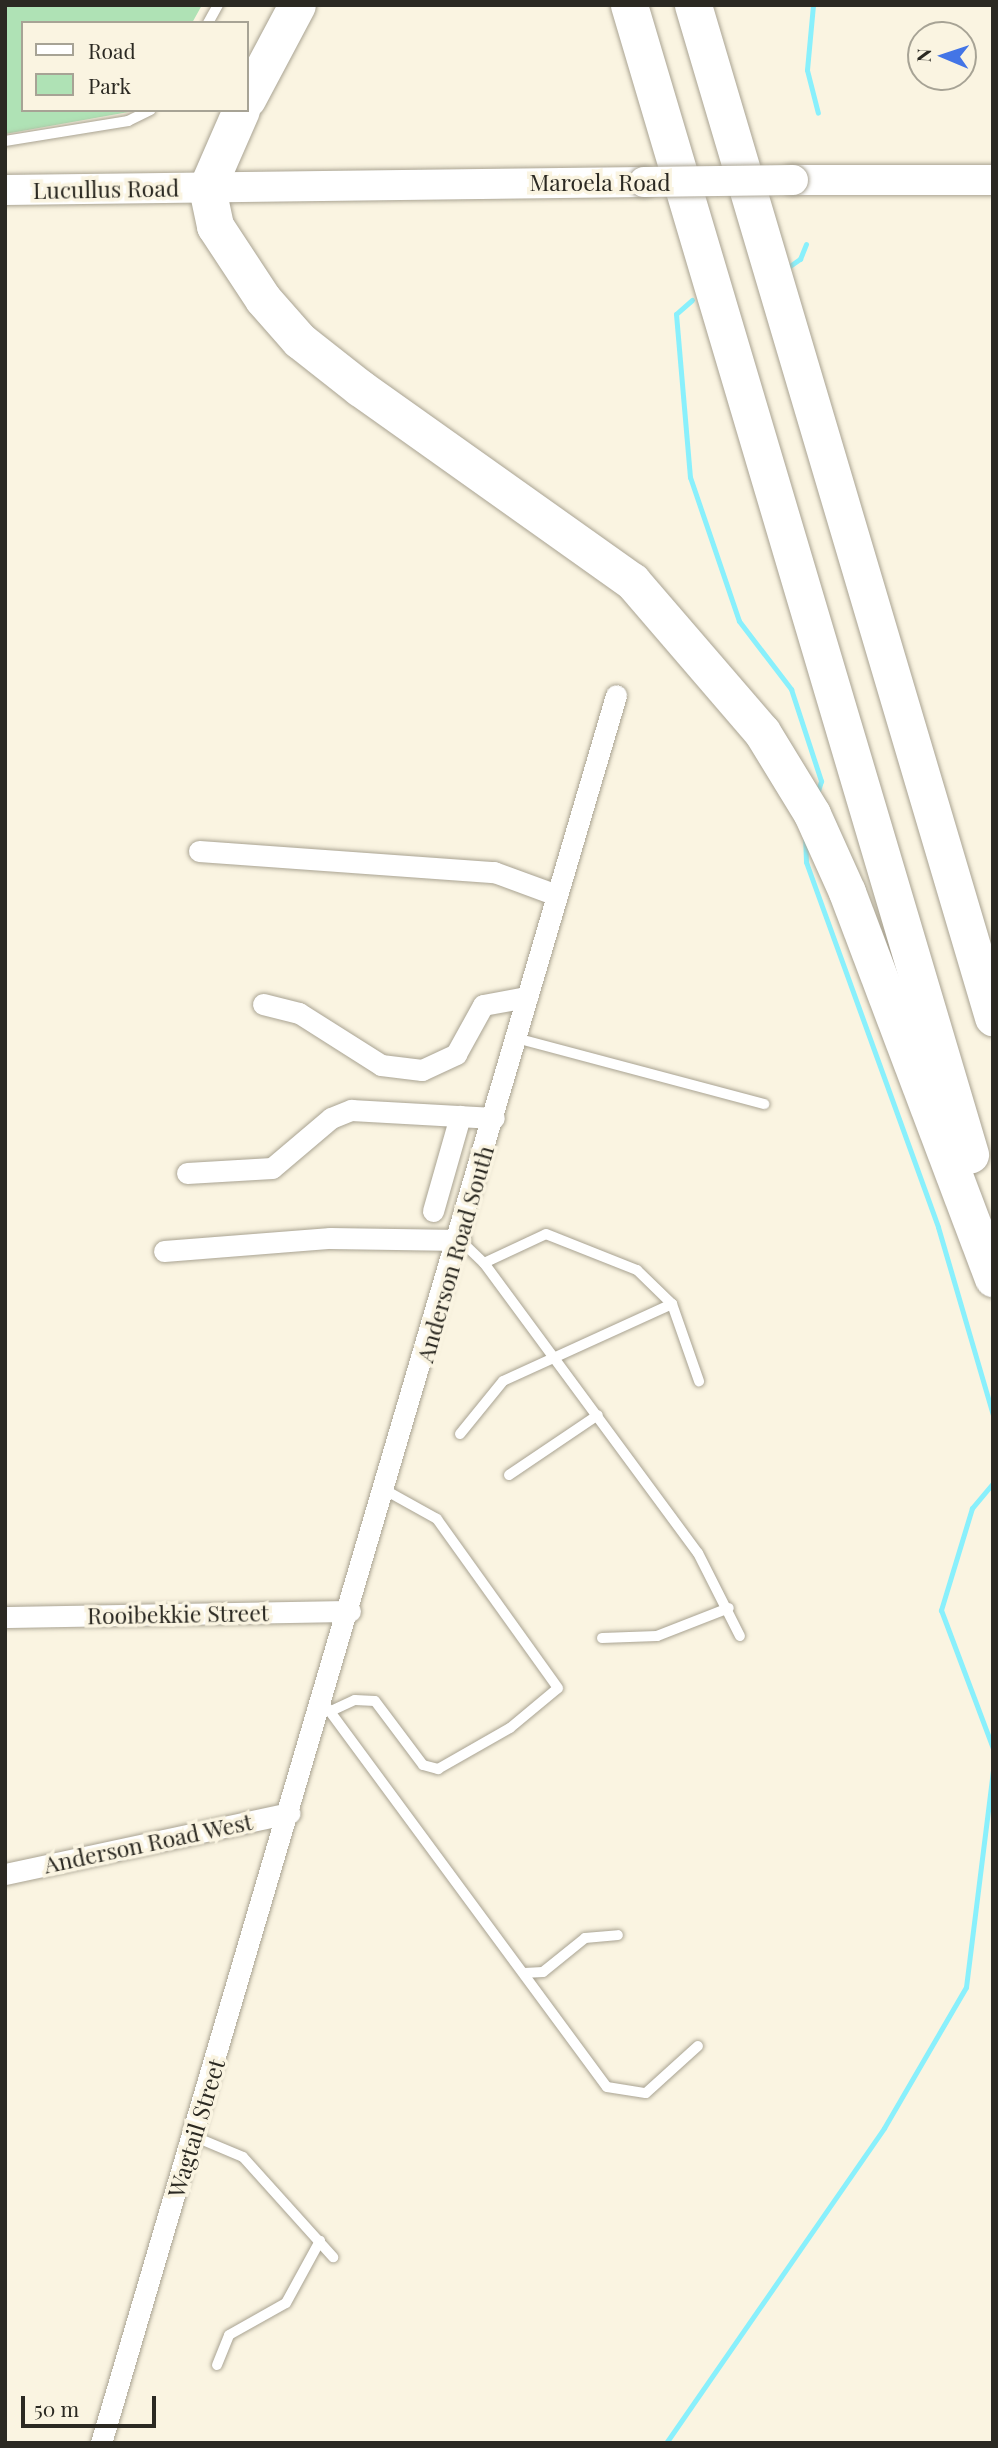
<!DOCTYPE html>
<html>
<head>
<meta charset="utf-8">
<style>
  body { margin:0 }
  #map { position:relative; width:998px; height:2448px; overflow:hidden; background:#faf4e1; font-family:"Playfair Display",serif }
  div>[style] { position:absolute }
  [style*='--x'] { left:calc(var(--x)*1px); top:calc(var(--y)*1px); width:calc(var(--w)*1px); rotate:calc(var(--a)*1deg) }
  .green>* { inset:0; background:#afe2b5 }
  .stream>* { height:5px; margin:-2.5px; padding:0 2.5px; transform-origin:2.5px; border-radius:2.5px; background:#89f0fc }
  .roads { filter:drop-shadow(0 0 2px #a9a392) drop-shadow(0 0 2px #a9a392) }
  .lane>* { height:10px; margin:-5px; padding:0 5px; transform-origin:5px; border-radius:5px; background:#fff }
  .street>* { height:21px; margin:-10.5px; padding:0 10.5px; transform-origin:10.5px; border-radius:10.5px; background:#fff }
  .secondary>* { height:30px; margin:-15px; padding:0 15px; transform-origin:15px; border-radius:15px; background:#fff }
  .highway>* { height:37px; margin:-18.5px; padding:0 18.5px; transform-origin:18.5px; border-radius:18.5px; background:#fff }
  .bridges { filter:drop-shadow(0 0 2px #a9a392) drop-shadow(0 0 2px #a9a392) }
  .secondary-bridge>* { height:30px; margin:-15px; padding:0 15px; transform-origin:15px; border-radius:15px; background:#fff }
  span { translate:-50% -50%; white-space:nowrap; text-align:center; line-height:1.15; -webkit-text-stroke:7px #faf4e1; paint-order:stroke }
  .street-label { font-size:23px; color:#2b2922 }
  .frame { position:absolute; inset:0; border:7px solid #2b2922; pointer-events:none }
  .legend { position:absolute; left:21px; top:21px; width:228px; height:91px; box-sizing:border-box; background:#faf4e1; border:2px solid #a7a395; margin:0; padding:9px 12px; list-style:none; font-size:21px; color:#2b2922 }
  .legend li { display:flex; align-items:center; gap:14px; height:35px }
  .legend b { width:35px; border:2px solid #a7a395 }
  .north { position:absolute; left:907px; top:21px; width:70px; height:70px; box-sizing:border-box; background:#faf4e1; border:2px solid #a7a395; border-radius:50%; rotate:272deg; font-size:19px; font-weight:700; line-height:28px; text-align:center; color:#2b2922 }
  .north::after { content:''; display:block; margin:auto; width:24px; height:32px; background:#4375e6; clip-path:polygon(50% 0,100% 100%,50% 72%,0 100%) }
  .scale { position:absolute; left:21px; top:2396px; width:135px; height:32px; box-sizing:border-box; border:4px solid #2b2922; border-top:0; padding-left:9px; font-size:21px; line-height:24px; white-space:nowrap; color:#2b2922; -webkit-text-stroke:5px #faf4e1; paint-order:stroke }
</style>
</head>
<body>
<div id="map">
  <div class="green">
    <div style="clip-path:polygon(5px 5px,202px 5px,192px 23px,23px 23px,23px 110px,140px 110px,5px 134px)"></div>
  </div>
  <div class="stream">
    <div style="--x:813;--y:5;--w:65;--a:95.3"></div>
    <div style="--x:807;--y:70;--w:44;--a:75.7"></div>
    <div style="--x:787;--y:268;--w:16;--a:-35"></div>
    <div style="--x:800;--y:259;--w:16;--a:-68"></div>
    <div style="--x:692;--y:300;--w:21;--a:139"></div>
    <div style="--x:676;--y:314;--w:164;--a:85.1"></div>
    <div style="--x:690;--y:477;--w:152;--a:71.2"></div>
    <div style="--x:739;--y:621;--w:86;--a:52.6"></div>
    <div style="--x:791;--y:689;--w:97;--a:71.9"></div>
    <div style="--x:821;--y:781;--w:14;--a:107"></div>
    <div style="--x:805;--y:833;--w:29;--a:88"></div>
    <div style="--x:806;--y:862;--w:388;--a:70.1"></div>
    <div style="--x:938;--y:1227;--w:196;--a:73.7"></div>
    <div style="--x:993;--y:1483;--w:33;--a:130"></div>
    <div style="--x:972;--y:1508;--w:107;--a:106.9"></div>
    <div style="--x:941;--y:1610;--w:147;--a:69.4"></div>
    <div style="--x:666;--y:2443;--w:383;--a:-55.3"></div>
    <div style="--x:884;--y:2128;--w:163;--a:-59.8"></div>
    <div style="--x:966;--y:1987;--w:218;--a:-82.9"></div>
  </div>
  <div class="roads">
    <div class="lane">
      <div style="--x:208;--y:23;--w:21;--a:-61"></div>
      <div style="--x:5;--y:141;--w:125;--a:-9.2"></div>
      <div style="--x:128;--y:121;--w:25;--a:-26"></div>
      <div style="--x:516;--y:1038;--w:257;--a:14.9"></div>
      <div style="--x:460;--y:1240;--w:33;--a:44"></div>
      <div style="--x:484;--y:1263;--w:360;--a:53.6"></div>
      <div style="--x:698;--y:1553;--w:93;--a:63.2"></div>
      <div style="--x:484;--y:1263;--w:68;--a:-25.1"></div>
      <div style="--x:546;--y:1234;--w:98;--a:21.6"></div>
      <div style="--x:637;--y:1270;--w:49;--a:44.2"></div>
      <div style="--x:672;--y:1304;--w:82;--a:70.7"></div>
      <div style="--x:460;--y:1434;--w:68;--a:-50.9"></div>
      <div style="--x:503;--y:1381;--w:186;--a:-24.5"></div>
      <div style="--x:509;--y:1475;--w:107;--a:-34"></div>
      <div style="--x:602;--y:1638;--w:55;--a:-2.1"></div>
      <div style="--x:657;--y:1636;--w:77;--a:-21.3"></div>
      <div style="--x:323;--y:1702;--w:478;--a:53.6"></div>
      <div style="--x:607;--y:2087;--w:39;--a:9"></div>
      <div style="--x:646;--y:2093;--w:70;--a:-42.1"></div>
      <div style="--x:331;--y:1711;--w:26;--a:-25"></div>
      <div style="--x:355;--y:1700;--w:20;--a:3"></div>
      <div style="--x:375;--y:1701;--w:80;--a:53.1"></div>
      <div style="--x:423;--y:1765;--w:16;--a:15"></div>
      <div style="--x:438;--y:1769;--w:83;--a:-29.7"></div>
      <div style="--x:510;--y:1728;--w:62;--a:-39.8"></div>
      <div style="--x:558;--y:1688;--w:208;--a:-125.6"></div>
      <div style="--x:437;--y:1519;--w:60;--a:-150.9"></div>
      <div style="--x:524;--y:1973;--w:19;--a:-3"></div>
      <div style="--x:543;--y:1972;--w:54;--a:-39"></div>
      <div style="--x:585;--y:1938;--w:33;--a:-5"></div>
      <div style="--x:193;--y:2136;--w:54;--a:22.8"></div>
      <div style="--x:243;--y:2157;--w:135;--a:48"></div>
      <div style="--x:217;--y:2365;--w:32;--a:-68"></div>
      <div style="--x:229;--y:2335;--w:65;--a:-29.3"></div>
      <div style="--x:286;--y:2303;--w:71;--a:-61.3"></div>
    </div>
    <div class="street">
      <div style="--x:199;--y:851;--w:296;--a:4.1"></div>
      <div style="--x:494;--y:872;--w:67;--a:20.1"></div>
      <div style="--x:263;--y:1004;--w:37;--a:14"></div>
      <div style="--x:299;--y:1013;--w:97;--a:32.4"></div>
      <div style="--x:381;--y:1065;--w:41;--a:7"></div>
      <div style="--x:422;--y:1070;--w:38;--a:-25"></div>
      <div style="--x:456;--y:1054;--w:56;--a:-61.1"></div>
      <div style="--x:483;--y:1005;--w:45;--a:-10.3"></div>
      <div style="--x:187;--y:1173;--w:85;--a:-3.4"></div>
      <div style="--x:272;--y:1168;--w:77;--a:-40.3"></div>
      <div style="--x:331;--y:1118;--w:22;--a:-22"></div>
      <div style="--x:351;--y:1110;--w:143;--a:3.2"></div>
      <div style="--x:433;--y:1211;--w:99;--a:-74.1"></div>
      <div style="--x:164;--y:1251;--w:167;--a:-4.5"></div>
      <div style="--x:330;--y:1238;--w:130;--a:0.9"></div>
      <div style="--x:5;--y:1617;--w:345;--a:-1"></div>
      <div style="--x:5;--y:1874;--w:291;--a:-12.1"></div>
      <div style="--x:101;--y:2443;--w:1822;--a:-73.58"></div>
    </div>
    <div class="secondary">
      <div style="--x:793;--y:180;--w:200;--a:0"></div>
      <div style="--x:5;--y:190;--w:639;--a:-0.72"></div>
    </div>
    <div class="highway">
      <div style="--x:629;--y:5;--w:1199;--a:73.47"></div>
      <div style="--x:693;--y:5;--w:1056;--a:73.49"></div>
      <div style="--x:247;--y:99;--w:106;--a:-62"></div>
      <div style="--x:241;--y:110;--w:85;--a:113.6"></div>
      <div style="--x:207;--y:188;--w:39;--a:78"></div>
      <div style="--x:215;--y:226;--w:87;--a:56.7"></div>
      <div style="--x:263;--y:299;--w:55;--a:48.7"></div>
      <div style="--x:299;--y:340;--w:78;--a:38.2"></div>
      <div style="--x:360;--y:388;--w:334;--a:35.4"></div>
      <div style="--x:632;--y:581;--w:199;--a:49.3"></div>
      <div style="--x:762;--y:732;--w:96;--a:58.6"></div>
      <div style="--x:812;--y:814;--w:85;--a:65.8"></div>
      <div style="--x:847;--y:892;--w:413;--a:69.3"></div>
    </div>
  </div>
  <div class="bridges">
    <div class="secondary-bridge">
      <div style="--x:644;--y:182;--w:149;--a:-0.8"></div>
    </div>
  </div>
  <div class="street-label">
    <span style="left:600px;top:182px">Maroela Road</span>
    <span style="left:106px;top:189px;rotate:-1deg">Lucullus Road</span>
    <span style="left:455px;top:1254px;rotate:-74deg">Anderson Road South</span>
    <span style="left:178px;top:1614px;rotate:-1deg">Rooibekkie Street</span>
    <span style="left:148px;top:1843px;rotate:-12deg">Anderson Road West</span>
    <span style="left:196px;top:2128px;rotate:-73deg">Wagtail Street</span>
  </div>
  <div class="frame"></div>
  <ul class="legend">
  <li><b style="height:9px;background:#fff"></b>Road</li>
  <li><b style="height:19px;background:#afe2b5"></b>Park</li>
  </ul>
  <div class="north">N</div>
  <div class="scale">50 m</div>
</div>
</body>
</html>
